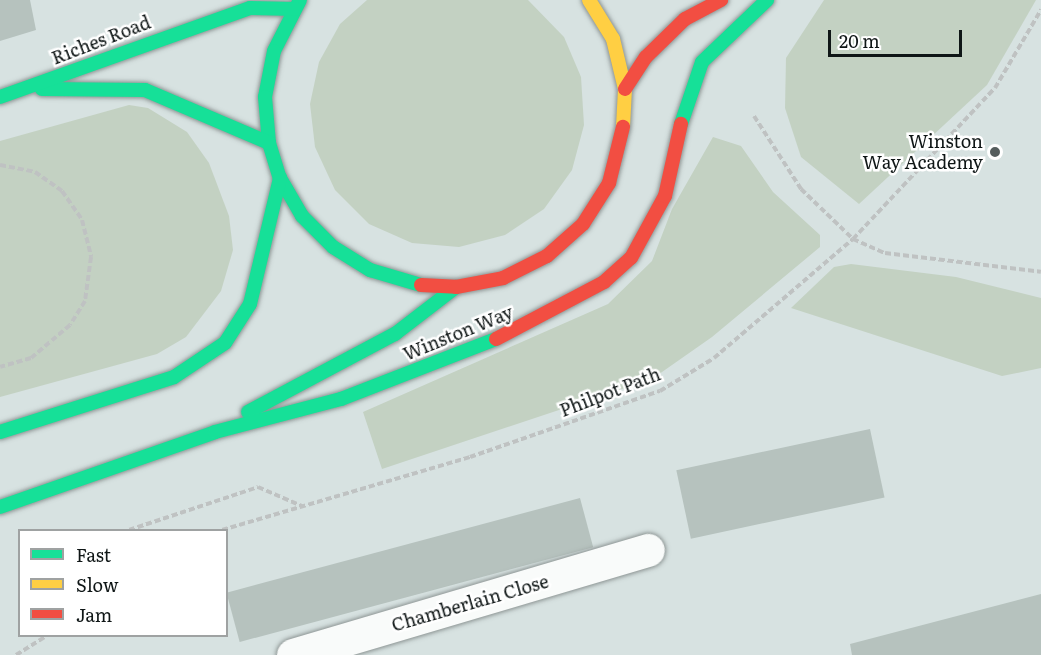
<!DOCTYPE html>
<html>
<head>
<meta charset="utf-8">
<style>
  body { margin:0 }
  #map { position:relative; width:1041px; height:655px; overflow:hidden; background:#d7e2e1; font-family:Literata,serif }
  div>[style] { position:absolute }
  [style*='--x'] { left:calc(var(--x)*1px); top:calc(var(--y)*1px); width:calc(var(--w)*1px); rotate:calc(var(--a)*1deg) }
  .green>* { inset:0; background:#c3d1c2 }
  .building>* { inset:0; background:#b6c2be; transform-origin:0 0 }
  .path>* { height:4px; margin-top:-2px; transform-origin:0; background:repeating-linear-gradient(90deg,#bfc2c2 0 6px,transparent 0 9px) }
  .roads { filter:drop-shadow(0 0 2px #8e9695) drop-shadow(0 0 2px #8e9695) }
  .street>* { height:33px; margin:-16.5px; padding:0 16.5px; transform-origin:16.5px; border-radius:16.5px; background:#f9fbfa }
  .fast>* { height:14px; margin:-7px; padding:0 7px; transform-origin:7px; border-radius:7px; background:#16e098 }
  .slow>* { height:14px; margin:-7px; padding:0 7px; transform-origin:7px; border-radius:7px; background:#ffcf43 }
  .jam>* { height:14px; margin:-7px; padding:0 7px; transform-origin:7px; border-radius:7px; background:#f24e42 }
  .dots>* { width:16px; height:16px; translate:-50% -50%; box-sizing:border-box; border:3px solid #fff; border-radius:50% }
  span { translate:-50% -50%; white-space:nowrap; text-align:center; line-height:1.15; -webkit-text-stroke:5px #fff; paint-order:stroke }
  .street-label { font-size:18px; color:#0f1616 }
  .poi-label { font-size:18px; color:#0f1616 }
  .right { translate:-100% -50%; text-align:right }
  .legend { position:absolute; left:18px; top:529px; width:210px; height:108px; box-sizing:border-box; background:#fff; border:2px solid #9fa2a2; margin:0; padding:8px 10px; list-style:none; font-size:18px; color:#0f1616 }
  .legend li { display:flex; align-items:center; gap:12px; height:30px }
  .legend b { width:30px; border:2px solid #9fa2a2 }
  .scale { position:absolute; left:828px; top:30px; width:134px; height:27px; box-sizing:border-box; border:3px solid #0f1616; border-top:0; padding-left:8px; font-size:18px; line-height:21px; white-space:nowrap; color:#0f1616; -webkit-text-stroke:4px #fff; paint-order:stroke }
</style>
</head>
<body>
<div id="map">
  <div class="green">
    <div style="clip-path:polygon(367px 0,528px 0,564px 37px,581px 77px,584px 125px,572px 170px,544px 209px,505px 235px,459px 247px,412px 243px,369px 224px,335px 190px,315px 147px,310px 104px,319px 62px,340px 24px)"></div>
    <div style="clip-path:polygon(824px 0,1036px 0,987px 85px,859px 204px,801px 157px,785px 108px,786px 58px)"></div>
    <div style="clip-path:polygon(129px 105px,148px 108px,187px 132px,209px 163px,229px 216px,233px 250px,221px 291px,186px 337px,157px 354px,0 397px,0 141px)"></div>
    <div style="clip-path:polygon(713px 137px,741px 146px,773px 192px,820px 235px,820px 247px,712px 337px,652px 379px,382px 469px,363px 412px,608px 304px,652px 261px,672px 209px)"></div>
    <div style="clip-path:polygon(851px 264px,956px 277px,1041px 298px,1041px 368px,1002px 376px,791px 308px,834px 267px)"></div>
  </div>
  <div class="building">
    <div style="clip-path:polygon(0 0,30px 0,36px 30px,0 41px)"></div>
    <div style="left:870px;top:429px;width:70px;height:198px;rotate:78deg"></div>
    <div style="left:580px;top:498px;width:51px;height:366px;rotate:75deg"></div>
    <div style="clip-path:polygon(1041px 594px,1041px 655px,852px 655px,850px 644px)"></div>
  </div>
  <div class="path">
    <div style="--x:754;--y:116;--w:87;--a:57.2"></div>
    <div style="--x:801;--y:189;--w:72;--a:43.9"></div>
    <div style="--x:853;--y:239;--w:35;--a:24"></div>
    <div style="--x:885;--y:253;--w:157;--a:6.9"></div>
    <div style="--x:0;--y:165;--w:36;--a:11"></div>
    <div style="--x:35;--y:172;--w:33;--a:35"></div>
    <div style="--x:62;--y:191;--w:35;--a:55"></div>
    <div style="--x:82;--y:220;--w:38;--a:76"></div>
    <div style="--x:91;--y:257;--w:44;--a:97.8"></div>
    <div style="--x:85;--y:301;--w:28;--a:122"></div>
    <div style="--x:70;--y:325;--w:51;--a:139.8"></div>
    <div style="--x:31;--y:358;--w:32;--a:164"></div>
    <div style="--x:129;--y:530;--w:136;--a:-18.4"></div>
    <div style="--x:258;--y:487;--w:48;--a:23.4"></div>
    <div style="--x:222;--y:530;--w:259;--a:-16.4"></div>
    <div style="--x:470;--y:457;--w:201;--a:-19.2"></div>
    <div style="--x:660;--y:391;--w:63;--a:-31.4"></div>
    <div style="--x:714;--y:358;--w:183;--a:-40.6"></div>
    <div style="--x:853;--y:239;--w:207;--a:-46.8"></div>
    <div style="--x:995;--y:88;--w:91;--a:-59.5"></div>
    <div style="--x:16;--y:655;--w:36;--a:-32"></div>
  </div>
  <div class="roads">
    <div class="street">
      <div style="--x:293;--y:655;--w:370;--a:-16.5"></div>
    </div>
    <div class="fast">
      <div style="--x:300;--y:0;--w:57;--a:117"></div>
      <div style="--x:274;--y:51;--w:47;--a:101.1"></div>
      <div style="--x:265;--y:97;--w:46;--a:85"></div>
      <div style="--x:269;--y:143;--w:37;--a:73"></div>
      <div style="--x:280;--y:178;--w:44;--a:59.9"></div>
      <div style="--x:302;--y:216;--w:44;--a:45"></div>
      <div style="--x:333;--y:247;--w:44;--a:31.9"></div>
      <div style="--x:370;--y:270;--w:53;--a:16.4"></div>
      <div style="--x:42;--y:89;--w:103;--a:0.6"></div>
      <div style="--x:145;--y:90;--w:135;--a:23.1"></div>
      <div style="--x:0;--y:97;--w:265;--a:-19.6"></div>
      <div style="--x:250;--y:8;--w:45;--a:1.3"></div>
      <div style="--x:681;--y:124;--w:65;--a:-71.3"></div>
      <div style="--x:702;--y:62;--w:90;--a:-43.6"></div>
      <div style="--x:248;--y:412;--w:166;--a:-28"></div>
      <div style="--x:395;--y:334;--w:77;--a:-37.6"></div>
      <div style="--x:0;--y:432;--w:182;--a:-17.5"></div>
      <div style="--x:174;--y:377;--w:61;--a:-33.7"></div>
      <div style="--x:225;--y:343;--w:46;--a:-57.3"></div>
      <div style="--x:250;--y:304;--w:130;--a:-76.6"></div>
      <div style="--x:0;--y:507;--w:228;--a:-19.2"></div>
      <div style="--x:215;--y:432;--w:130;--a:-14.7"></div>
      <div style="--x:341;--y:399;--w:166;--a:-21.2"></div>
    </div>
    <div class="slow">
      <div style="--x:589;--y:0;--w:46;--a:58.4"></div>
      <div style="--x:613;--y:39;--w:51;--a:76.5"></div>
      <div style="--x:625;--y:89;--w:38;--a:93"></div>
    </div>
    <div class="jam">
      <div style="--x:625;--y:89;--w:38;--a:-57"></div>
      <div style="--x:646;--y:57;--w:54;--a:-44.3"></div>
      <div style="--x:685;--y:19;--w:41;--a:-27.8"></div>
      <div style="--x:421;--y:285;--w:35;--a:3"></div>
      <div style="--x:456;--y:287;--w:48;--a:-10.8"></div>
      <div style="--x:503;--y:278;--w:49;--a:-26.6"></div>
      <div style="--x:547;--y:256;--w:48;--a:-41.6"></div>
      <div style="--x:583;--y:224;--w:49;--a:-57.6"></div>
      <div style="--x:609;--y:183;--w:58;--a:-76"></div>
      <div style="--x:496;--y:339;--w:122;--a:-27.8"></div>
      <div style="--x:604;--y:282;--w:36;--a:-42"></div>
      <div style="--x:631;--y:258;--w:71;--a:-61.3"></div>
      <div style="--x:665;--y:196;--w:74;--a:-77.5"></div>
    </div>
  </div>
  <div class="dots">
    <div style="left:995px;top:152px;background:#555d5d"></div>
  </div>
  <div class="street-label">
    <span style="left:101px;top:40px;rotate:-21deg">Riches Road</span>
    <span style="left:458px;top:333px;rotate:-22deg">Winston Way</span>
    <span style="left:610px;top:392px;rotate:-21deg">Philpot Path</span>
    <span style="left:470px;top:603px;rotate:-16deg">Chamberlain Close</span>
  </div>
  <div class="poi-label">
    <span class="right" style="left:983px;top:152px">Winston<br>Way Academy</span>
  </div>
  <ul class="legend">
  <li><b style="height:8px;background:#16e098"></b>Fast</li>
  <li><b style="height:8px;background:#ffcf43"></b>Slow</li>
  <li><b style="height:8px;background:#f24e42"></b>Jam</li>
  </ul>
  <div class="scale">20 m</div>
</div>
</body>
</html>
